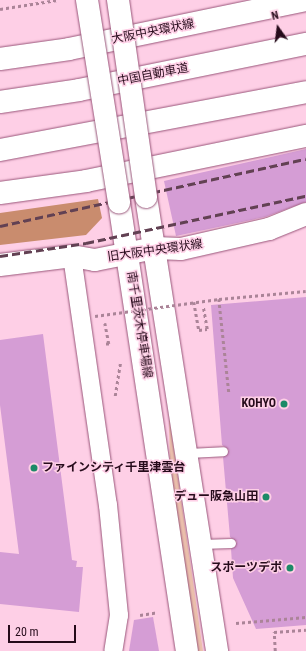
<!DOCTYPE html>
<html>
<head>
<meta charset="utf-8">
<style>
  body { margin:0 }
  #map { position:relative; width:306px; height:651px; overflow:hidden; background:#fecfe6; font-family:"Roboto Condensed","Noto Sans JP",sans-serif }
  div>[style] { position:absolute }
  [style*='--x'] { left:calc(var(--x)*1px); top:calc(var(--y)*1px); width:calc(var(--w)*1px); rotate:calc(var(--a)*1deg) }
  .green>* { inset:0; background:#ecc1ad }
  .forest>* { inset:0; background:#c98c6e }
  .building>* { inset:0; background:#d59dd5 }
  .path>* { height:2.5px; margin-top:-1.25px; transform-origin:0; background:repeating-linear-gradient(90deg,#ab8498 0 3px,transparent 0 6px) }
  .roads { filter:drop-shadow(0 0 1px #99567a) drop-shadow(0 0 1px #99567a) }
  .lane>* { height:9px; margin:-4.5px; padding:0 4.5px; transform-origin:4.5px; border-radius:4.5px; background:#fff }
  .street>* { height:18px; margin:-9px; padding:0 9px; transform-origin:9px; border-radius:9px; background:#fff }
  .secondary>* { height:22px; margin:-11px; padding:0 11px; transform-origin:11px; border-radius:11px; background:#fff }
  .primary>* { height:22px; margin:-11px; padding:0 11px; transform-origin:11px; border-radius:11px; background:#fff }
  .highway>* { height:22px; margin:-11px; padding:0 11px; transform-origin:11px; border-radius:11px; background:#fff }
  .rail>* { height:3px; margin-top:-1.5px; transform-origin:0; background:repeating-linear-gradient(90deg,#624153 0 8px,transparent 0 12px) }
  .path-bridge>* { height:2.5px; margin-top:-1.25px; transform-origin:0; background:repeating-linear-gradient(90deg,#ab8498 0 3px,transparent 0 6px) }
  .bridges { filter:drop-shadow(0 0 1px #99567a) drop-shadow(0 0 1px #99567a) }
  .secondary-bridge>* { height:22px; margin:-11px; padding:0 11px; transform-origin:11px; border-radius:11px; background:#fff }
  .dots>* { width:11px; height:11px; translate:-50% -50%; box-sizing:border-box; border:2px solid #fecfe6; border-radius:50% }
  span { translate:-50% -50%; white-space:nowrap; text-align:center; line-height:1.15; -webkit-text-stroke:3px #fecfe6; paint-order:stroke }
  .street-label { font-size:12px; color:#260b1b }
  .poi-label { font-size:12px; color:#260b1b; font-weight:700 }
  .right { translate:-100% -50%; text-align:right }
  .left { translate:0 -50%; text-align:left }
  .north { position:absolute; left:258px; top:8px; width:40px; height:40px; -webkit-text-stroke:3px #fecfe6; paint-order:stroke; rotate:346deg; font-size:11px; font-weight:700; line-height:16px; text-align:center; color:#260b1b }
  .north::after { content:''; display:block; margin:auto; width:14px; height:18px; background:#260b1b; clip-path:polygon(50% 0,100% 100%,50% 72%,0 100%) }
  .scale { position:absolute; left:8px; top:625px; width:68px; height:18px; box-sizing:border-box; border:2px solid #260b1b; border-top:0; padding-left:5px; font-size:12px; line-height:14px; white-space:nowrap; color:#260b1b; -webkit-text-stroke:3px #fecfe6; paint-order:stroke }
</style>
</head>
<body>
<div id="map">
  <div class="green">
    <div style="clip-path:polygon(169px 415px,203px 651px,196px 651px,170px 477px)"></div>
  </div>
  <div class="forest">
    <div style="clip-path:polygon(98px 199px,102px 218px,86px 235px,0 245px,0 213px)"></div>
  </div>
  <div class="building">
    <div style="clip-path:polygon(306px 149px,306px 202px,265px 217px,176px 236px,164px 181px)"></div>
    <div style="clip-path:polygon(306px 297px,306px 625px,256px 629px,233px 578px,231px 549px,237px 542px,230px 537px,223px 457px,229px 450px,222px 445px,211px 305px)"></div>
    <div style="clip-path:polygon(43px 334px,72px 560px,77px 561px,76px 567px,83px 567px,79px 612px,0 604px,0 552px,19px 554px,0 405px,0 340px)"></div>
    <div style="clip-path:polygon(153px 617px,159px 651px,129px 651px,134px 620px)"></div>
  </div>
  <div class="path">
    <div style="--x:0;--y:9;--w:58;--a:-9"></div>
    <div style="--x:219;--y:299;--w:95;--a:83.9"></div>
    <div style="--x:194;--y:302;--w:28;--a:80"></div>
    <div style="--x:199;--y:330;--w:8;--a:-7"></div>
    <div style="--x:207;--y:329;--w:22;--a:-100"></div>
    <div style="--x:105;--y:323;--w:21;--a:79"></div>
    <div style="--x:109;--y:344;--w:4;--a:180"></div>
    <div style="--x:115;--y:396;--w:33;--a:-81"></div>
    <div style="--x:140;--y:615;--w:18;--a:-9"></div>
    <div style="--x:236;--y:623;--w:70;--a:-4.9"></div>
    <div style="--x:275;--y:651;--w:19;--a:-93"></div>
    <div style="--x:274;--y:632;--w:32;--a:-4"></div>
  </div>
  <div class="roads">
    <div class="lane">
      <div style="--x:188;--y:453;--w:35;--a:-3"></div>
      <div style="--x:201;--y:544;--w:30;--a:-2"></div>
    </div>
    <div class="street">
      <div style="--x:72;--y:256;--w:252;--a:81.8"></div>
      <div style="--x:108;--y:505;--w:111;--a:84.3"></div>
      <div style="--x:119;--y:615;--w:36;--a:99"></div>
    </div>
    <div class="secondary">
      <div style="--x:146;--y:197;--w:460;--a:81.1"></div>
      <div style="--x:119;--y:202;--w:454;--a:81.4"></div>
    </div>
    <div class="primary">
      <div style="--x:0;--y:59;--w:70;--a:-8.2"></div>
      <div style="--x:69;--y:49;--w:242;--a:-11.7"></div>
      <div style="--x:0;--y:193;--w:87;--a:-7.9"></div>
      <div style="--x:86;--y:181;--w:225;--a:-11.6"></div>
      <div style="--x:0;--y:265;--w:73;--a:-7.1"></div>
      <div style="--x:72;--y:256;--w:23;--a:10"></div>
      <div style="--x:95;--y:260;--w:61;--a:-11.3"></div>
      <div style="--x:155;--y:248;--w:26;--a:2"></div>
      <div style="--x:181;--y:249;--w:90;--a:-12.8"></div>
      <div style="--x:269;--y:229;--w:40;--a:-22"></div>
    </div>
    <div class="highway">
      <div style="--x:0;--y:102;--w:80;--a:-8.6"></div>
      <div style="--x:79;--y:90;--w:232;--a:-11.5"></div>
      <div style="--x:0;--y:150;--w:311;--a:-10.7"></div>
    </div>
  </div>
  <div class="rail">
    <div style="--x:0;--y:226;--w:313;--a:-12.4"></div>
    <div style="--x:0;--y:256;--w:87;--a:-8.6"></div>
    <div style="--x:86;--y:243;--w:225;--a:-12.1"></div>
  </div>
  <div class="path-bridge">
    <div style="--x:95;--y:316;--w:125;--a:-7.8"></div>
    <div style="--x:219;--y:299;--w:87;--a:-5.3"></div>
  </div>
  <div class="bridges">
    <div class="secondary-bridge">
      <div style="--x:87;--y:0;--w:205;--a:81"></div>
      <div style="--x:118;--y:0;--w:199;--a:81.9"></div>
    </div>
  </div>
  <div class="dots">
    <div style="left:284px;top:404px;background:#1c8a68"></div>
    <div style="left:34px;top:468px;background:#1c8a68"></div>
    <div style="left:266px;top:497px;background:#1c8a68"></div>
    <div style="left:290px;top:568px;background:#1c8a68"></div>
  </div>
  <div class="street-label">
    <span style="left:153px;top:32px;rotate:-11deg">大阪中央環状線</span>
    <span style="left:153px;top:75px;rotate:-11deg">中国自動車道</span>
    <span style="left:155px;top:251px;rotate:-8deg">旧大阪中央環状線</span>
    <span style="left:139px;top:325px;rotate:81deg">南千里茨木停車場線</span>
  </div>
  <div class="poi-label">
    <span class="right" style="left:276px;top:404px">KOHYO</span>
    <span class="left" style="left:42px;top:468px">ファインシティ千里津雲台</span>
    <span class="right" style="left:258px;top:497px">デュー阪急山田</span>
    <span class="right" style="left:282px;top:568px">スポーツデポ</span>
  </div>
  <div class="north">N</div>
  <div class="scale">20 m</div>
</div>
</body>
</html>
